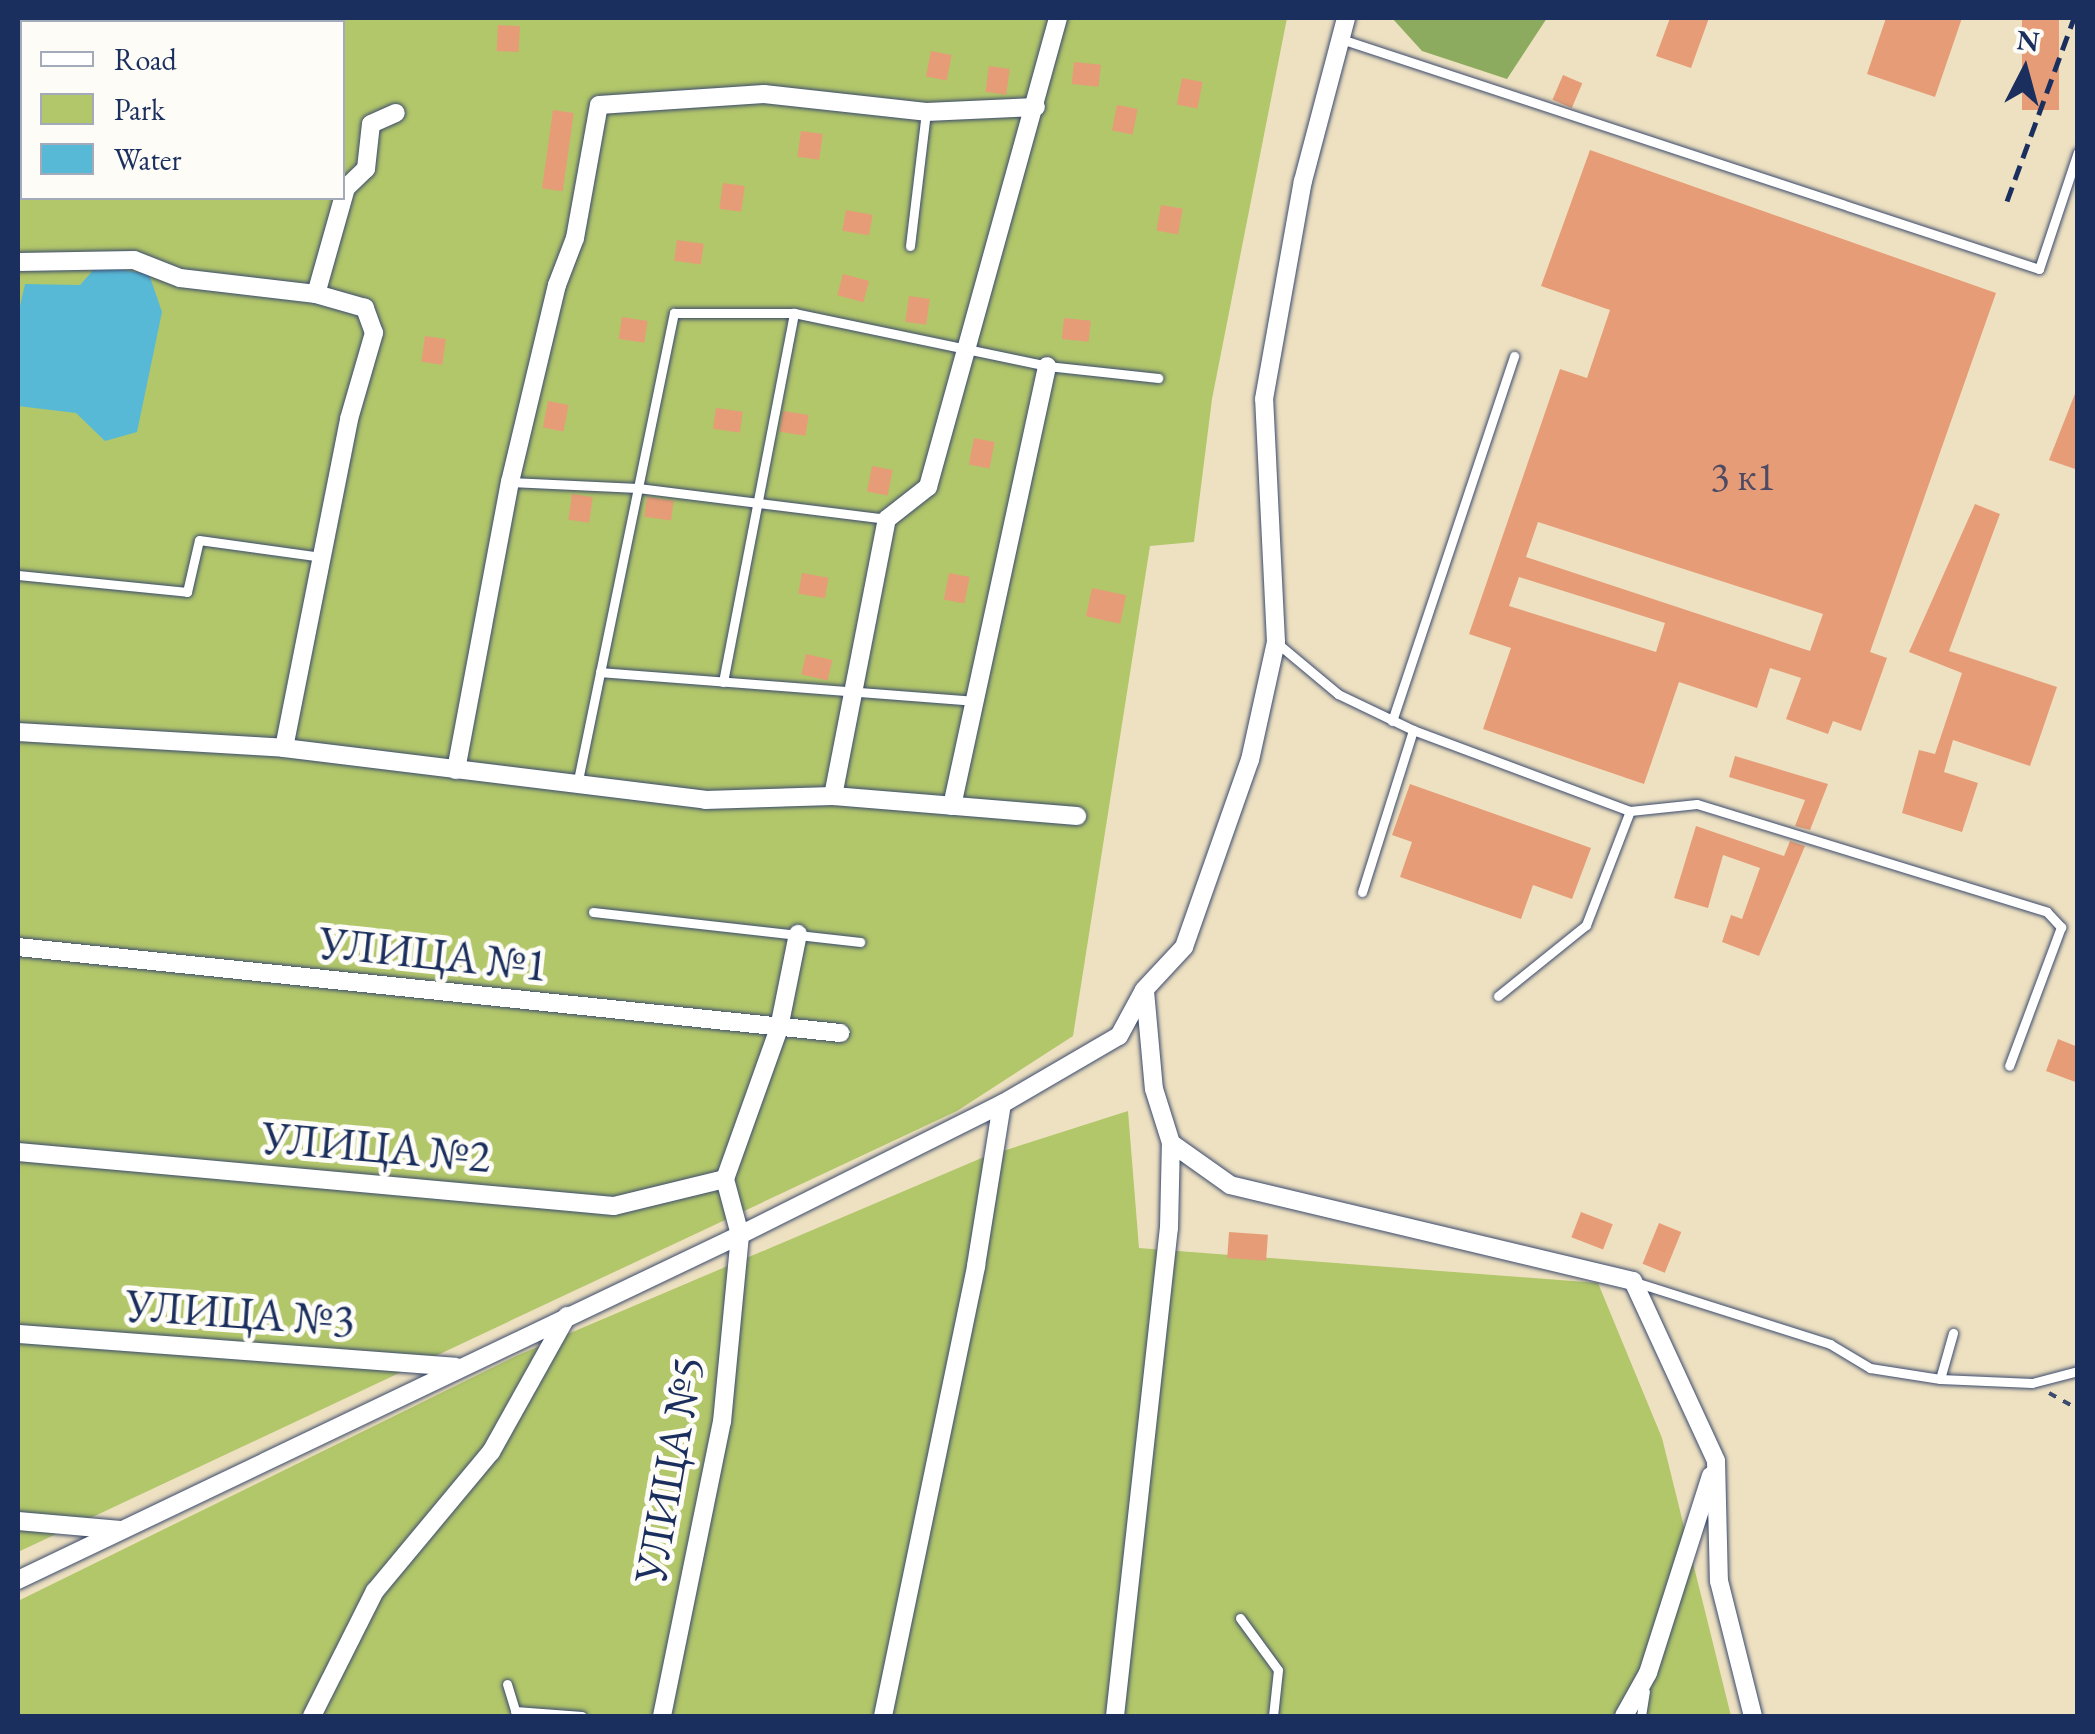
<!DOCTYPE html>
<html>
<head>
<meta charset="utf-8">
<style>
  body { margin:0 }
  #map { position:relative; width:2095px; height:1734px; overflow:hidden; background:#eee1c1; font-family:"EB Garamond",serif }
  div>[style] { position:absolute }
  [style*='--x'] { left:calc(var(--x)*1px); top:calc(var(--y)*1px); width:calc(var(--w)*1px); rotate:calc(var(--a)*1deg) }
  .green>* { inset:0; background:#b2c66a }
  .forest>* { inset:0; background:#8dab5e }
  .water>* { inset:0; background:#58b9d7 }
  .building>* { inset:0; background:#e69d77; transform-origin:0 0 }
  .path>* { height:4px; margin-top:-2px; transform-origin:0; background:repeating-linear-gradient(90deg,#3b4a6d 0 8px,transparent 0 16px) }
  .roads { filter:drop-shadow(0 0 2px #3b4a6d) drop-shadow(0 0 2px #3b4a6d) }
  .service>* { height:9px; margin:-4.5px; padding:0 4.5px; transform-origin:4.5px; border-radius:4.5px; background:#fff }
  .minor>* { height:18px; margin:-9px; padding:0 9px; transform-origin:9px; border-radius:9px; background:#fff }
  .rail>* { height:5px; margin-top:-2.5px; transform-origin:0; background:repeating-linear-gradient(90deg,#1b2f5e 0 15px,transparent 0 23px) }
  span { translate:-50% -50%; white-space:nowrap; text-align:center; line-height:1.15; -webkit-text-stroke:10px #fdfcf7; paint-order:stroke }
  .number-label { font-size:40px; color:#4e4a64 }
  .number-label span { -webkit-text-stroke-width:0 }
  .street-label { font-size:45px; color:#1b2f5e }
  .frame { position:absolute; inset:0; border:20px solid #1b2f5e; pointer-events:none }
  .legend { position:absolute; left:20px; top:20px; width:325px; height:180px; box-sizing:border-box; background:#fdfcf7; border:2px solid #a3aaba; margin:0; padding:12px 18px; list-style:none; font-size:30px; color:#1b2f5e }
  .legend li { display:flex; align-items:center; gap:20px; height:50px }
  .legend b { width:50px; border:2px solid #a3aaba }
  .north { position:absolute; left:1975px; top:20px; width:100px; height:100px; -webkit-text-stroke:8px #fdfcf7; paint-order:stroke; rotate:6deg; font-size:28px; font-weight:700; line-height:40px; text-align:center; color:#1b2f5e }
  .north::after { content:''; display:block; margin:auto; width:35px; height:45px; background:#1b2f5e; clip-path:polygon(50% 0,100% 100%,50% 72%,0 100%) }
</style>
</head>
<body>
<div id="map">
  <div class="green">
    <div style="clip-path:polygon(evenodd,18px 18px,1287px 18px,1212px 399px,1194px 542px,1150px 546px,1073px 1036px,957px 1111px,18px 1552px,18px 18px,22px 22px,342px 22px,342px 198px,22px 198px,22px 22px)"></div>
    <div style="clip-path:polygon(1128px 1111px,1139px 1248px,1598px 1283px,1662px 1438px,1731px 1716px,18px 1716px,18px 1601px,516px 1356px,984px 1157px)"></div>
  </div>
  <div class="forest">
    <div style="clip-path:polygon(1392px 18px,1547px 18px,1507px 79px,1422px 51px)"></div>
  </div>
  <div class="water">
    <div style="clip-path:polygon(97px 266px,149px 274px,162px 312px,137px 432px,105px 441px,76px 413px,18px 406px,18px 315px,25px 284px,80px 285px)"></div>
  </div>
  <div class="building">
    <div style="clip-path:polygon(1670px 18px,1709px 18px,1691px 68px,1656px 56px)"></div>
    <div style="clip-path:polygon(1886px 18px,1962px 18px,1935px 97px,1867px 74px)"></div>
    <div style="left:2022px;top:18px;width:37px;height:92px"></div>
    <div style="left:498px;top:25px;width:22px;height:26px;rotate:3deg"></div>
    <div style="left:931px;top:51px;width:21px;height:26px;rotate:11deg"></div>
    <div style="left:1074px;top:62px;width:27px;height:22px;rotate:6deg"></div>
    <div style="left:989px;top:66px;width:21px;height:26px;rotate:8deg"></div>
    <div style="left:1563px;top:75px;width:21px;height:27px;rotate:23deg"></div>
    <div style="left:1182px;top:78px;width:21px;height:27px;rotate:11deg"></div>
    <div style="left:1117px;top:105px;width:21px;height:26px;rotate:11deg"></div>
    <div style="left:553px;top:110px;width:21px;height:79px;rotate:8deg"></div>
    <div style="left:801px;top:131px;width:22px;height:26px;rotate:8deg"></div>
    <div style="clip-path:polygon(evenodd,1590px 150px,1996px 293px,1870px 652px,1887px 658px,1861px 731px,1833px 721px,1828px 734px,1786px 719px,1801px 678px,1770px 668px,1757px 708px,1679px 682px,1644px 784px,1483px 729px,1511px 648px,1469px 634px,1560px 369px,1587px 378px,1610px 310px,1541px 286px,1590px 150px,1538px 522px,1823px 614px,1810px 651px,1526px 557px,1538px 522px,1590px 150px,1519px 577px,1665px 623px,1656px 652px,1509px 606px,1519px 577px)"></div>
    <div style="left:723px;top:183px;width:22px;height:26px;rotate:8deg"></div>
    <div style="left:1161px;top:205px;width:22px;height:26px;rotate:10deg"></div>
    <div style="left:846px;top:210px;width:27px;height:21px;rotate:10deg"></div>
    <div style="left:677px;top:240px;width:27px;height:21px;rotate:8deg"></div>
    <div style="left:843px;top:274px;width:27px;height:22px;rotate:15deg"></div>
    <div style="left:909px;top:296px;width:21px;height:26px;rotate:8deg"></div>
    <div style="left:622px;top:317px;width:26px;height:22px;rotate:9deg"></div>
    <div style="left:1064px;top:318px;width:27px;height:21px;rotate:6deg"></div>
    <div style="left:425px;top:336px;width:21px;height:26px;rotate:8deg"></div>
    <div style="clip-path:polygon(2078px 386px,2078px 470px,2049px 460px)"></div>
    <div style="left:548px;top:401px;width:21px;height:27px;rotate:11deg"></div>
    <div style="left:716px;top:408px;width:27px;height:21px;rotate:8deg"></div>
    <div style="left:783px;top:411px;width:26px;height:21px;rotate:9deg"></div>
    <div style="left:974px;top:438px;width:21px;height:27px;rotate:11deg"></div>
    <div style="left:872px;top:466px;width:21px;height:26px;rotate:11deg"></div>
    <div style="left:572px;top:494px;width:21px;height:26px;rotate:8deg"></div>
    <div style="left:647px;top:497px;width:27px;height:20px;rotate:8deg"></div>
    <div style="clip-path:polygon(1975px 504px,2000px 514px,1949px 651px,2057px 687px,2030px 766px,1953px 740px,1944px 772px,1978px 783px,1962px 832px,1902px 813px,1919px 750px,1935px 754px,1962px 673px,1909px 652px)"></div>
    <div style="left:802px;top:573px;width:27px;height:21px;rotate:10deg"></div>
    <div style="left:949px;top:573px;width:21px;height:27px;rotate:11deg"></div>
    <div style="left:1092px;top:588px;width:35px;height:29px;rotate:12deg"></div>
    <div style="left:806px;top:654px;width:27px;height:21px;rotate:13deg"></div>
    <div style="clip-path:polygon(1735px 756px,1828px 784px,1810px 830px,1795px 826px,1805px 800px,1729px 777px)"></div>
    <div style="clip-path:polygon(1410px 784px,1591px 848px,1572px 899px,1533px 885px,1521px 919px,1400px 877px,1412px 842px,1392px 835px)"></div>
    <div style="clip-path:polygon(1696px 826px,1784px 856px,1790px 841px,1805px 846px,1759px 956px,1722px 942px,1731px 915px,1742px 919px,1760px 868px,1723px 855px,1708px 908px,1674px 898px)"></div>
    <div style="clip-path:polygon(2058px 1039px,2078px 1047px,2078px 1083px,2046px 1071px)"></div>
    <div style="left:1581px;top:1212px;width:34px;height:27px;rotate:21deg"></div>
    <div style="left:1659px;top:1223px;width:24px;height:44px;rotate:22deg"></div>
    <div style="left:1229px;top:1232px;width:39px;height:26px;rotate:4deg"></div>
  </div>
  <div class="path">
    <div style="--x:2049;--y:1393;--w:33;--a:29"></div>
  </div>
  <div class="roads">
    <div class="service">
      <div style="--x:77;--y:22;--w:4;--a:-90"></div>
      <div style="--x:1341;--y:39;--w:735;--a:18.24"></div>
      <div style="--x:2039;--y:269;--w:123;--a:-71.6"></div>
      <div style="--x:18;--y:89;--w:4;--a:0"></div>
      <div style="--x:910;--y:246;--w:135;--a:-83.2"></div>
      <div style="--x:510;--y:482;--w:128;--a:2.7"></div>
      <div style="--x:638;--y:488;--w:251;--a:7.1"></div>
      <div style="--x:18;--y:575;--w:170;--a:5.7"></div>
      <div style="--x:187;--y:592;--w:53;--a:-77"></div>
      <div style="--x:199;--y:540;--w:123;--a:7.9"></div>
      <div style="--x:1277;--y:643;--w:80;--a:39.9"></div>
      <div style="--x:1338;--y:694;--w:83;--a:25.6"></div>
      <div style="--x:1413;--y:730;--w:232;--a:20.5"></div>
      <div style="--x:1630;--y:811;--w:67;--a:-6"></div>
      <div style="--x:1697;--y:804;--w:366;--a:17.1"></div>
      <div style="--x:2047;--y:912;--w:21;--a:47"></div>
      <div style="--x:2061;--y:927;--w:148;--a:110.5"></div>
      <div style="--x:600;--y:672;--w:376;--a:4.4"></div>
      <div style="--x:723;--y:682;--w:376;--a:-79.1"></div>
      <div style="--x:1392;--y:721;--w:385;--a:-71.5"></div>
      <div style="--x:577;--y:785;--w:482;--a:-78.4"></div>
      <div style="--x:674;--y:313;--w:120;--a:0"></div>
      <div style="--x:794;--y:313;--w:258;--a:11.8"></div>
      <div style="--x:1047;--y:366;--w:112;--a:6.2"></div>
      <div style="--x:1362;--y:892;--w:170;--a:-72.5"></div>
      <div style="--x:593;--y:912;--w:269;--a:6.4"></div>
      <div style="--x:1498;--y:996;--w:113;--a:-38.9"></div>
      <div style="--x:1586;--y:925;--w:122;--a:-68.9"></div>
      <div style="--x:1635;--y:1282;--w:205;--a:17.6"></div>
      <div style="--x:1830;--y:1344;--w:47;--a:31"></div>
      <div style="--x:1870;--y:1368;--w:71;--a:8.9"></div>
      <div style="--x:1940;--y:1379;--w:48;--a:-74.2"></div>
      <div style="--x:1940;--y:1379;--w:92;--a:2.5"></div>
      <div style="--x:2032;--y:1383;--w:48;--a:-14.6"></div>
      <div style="--x:1240;--y:1618;--w:64;--a:53.8"></div>
      <div style="--x:1278;--y:1670;--w:46;--a:96.2"></div>
      <div style="--x:507;--y:1684;--w:28;--a:73"></div>
      <div style="--x:515;--y:1711;--w:67;--a:4.3"></div>
      <div style="--x:1641;--y:1716;--w:25;--a:-81"></div>
    </div>
    <div class="minor">
      <div style="--x:18;--y:262;--w:116;--a:-1"></div>
      <div style="--x:134;--y:260;--w:49;--a:21.4"></div>
      <div style="--x:180;--y:278;--w:137;--a:6.7"></div>
      <div style="--x:18;--y:732;--w:266;--a:3.4"></div>
      <div style="--x:284;--y:748;--w:424;--a:7"></div>
      <div style="--x:705;--y:800;--w:128;--a:-1.8"></div>
      <div style="--x:833;--y:796;--w:245;--a:4.7"></div>
      <div style="--x:284;--y:748;--w:335;--a:-78.8"></div>
      <div style="--x:349;--y:419;--w:90;--a:-73.8"></div>
      <div style="--x:374;--y:333;--w:27;--a:-110"></div>
      <div style="--x:365;--y:308;--w:51;--a:-164.1"></div>
      <div style="--x:316;--y:294;--w:110;--a:-74.2"></div>
      <div style="--x:346;--y:188;--w:28;--a:-44"></div>
      <div style="--x:366;--y:169;--w:45;--a:-83.7"></div>
      <div style="--x:371;--y:124;--w:27;--a:-24"></div>
      <div style="--x:456;--y:770;--w:293;--a:-79.4"></div>
      <div style="--x:510;--y:482;--w:203;--a:-76.6"></div>
      <div style="--x:557;--y:285;--w:50;--a:-69"></div>
      <div style="--x:575;--y:238;--w:135;--a:-79.8"></div>
      <div style="--x:599;--y:105;--w:165;--a:-3.8"></div>
      <div style="--x:764;--y:94;--w:163;--a:6.3"></div>
      <div style="--x:926;--y:112;--w:110;--a:-2.6"></div>
      <div style="--x:833;--y:796;--w:282;--a:-79"></div>
      <div style="--x:887;--y:519;--w:52;--a:-38"></div>
      <div style="--x:928;--y:487;--w:487;--a:-74.5"></div>
      <div style="--x:952;--y:806;--w:450;--a:-77.8"></div>
      <div style="--x:18;--y:947;--w:827;--a:5.97"></div>
      <div style="--x:1145;--y:991;--w:98;--a:84.8"></div>
      <div style="--x:1154;--y:1089;--w:57;--a:72.5"></div>
      <div style="--x:1171;--y:1143;--w:72;--a:35.4"></div>
      <div style="--x:1230;--y:1185;--w:414;--a:13.4"></div>
      <div style="--x:1633;--y:1281;--w:198;--a:65.2"></div>
      <div style="--x:1716;--y:1461;--w:120;--a:88.6"></div>
      <div style="--x:1719;--y:1581;--w:139;--a:75.9"></div>
      <div style="--x:18;--y:1152;--w:598;--a:5.18"></div>
      <div style="--x:614;--y:1206;--w:114;--a:-13.7"></div>
      <div style="--x:18;--y:1334;--w:439;--a:4.3"></div>
      <div style="--x:18;--y:1521;--w:103;--a:5"></div>
      <div style="--x:18;--y:1580;--w:800;--a:-25.54"></div>
      <div style="--x:740;--y:1235;--w:293;--a:-26.6"></div>
      <div style="--x:1002;--y:1104;--w:135;--a:-30.2"></div>
      <div style="--x:1119;--y:1036;--w:52;--a:-61.5"></div>
      <div style="--x:1144;--y:990;--w:59;--a:-47.1"></div>
      <div style="--x:1184;--y:947;--w:198;--a:-70.6"></div>
      <div style="--x:1250;--y:760;--w:121;--a:-77.6"></div>
      <div style="--x:1276;--y:642;--w:243;--a:-92.8"></div>
      <div style="--x:1264;--y:399;--w:221;--a:-79.9"></div>
      <div style="--x:1303;--y:181;--w:169;--a:-75.2"></div>
      <div style="--x:312;--y:1716;--w:140;--a:-63.3"></div>
      <div style="--x:375;--y:1591;--w:181;--a:-50.2"></div>
      <div style="--x:491;--y:1452;--w:156;--a:-60.8"></div>
      <div style="--x:662;--y:1716;--w:300;--a:-78.5"></div>
      <div style="--x:722;--y:1422;--w:188;--a:-84.5"></div>
      <div style="--x:740;--y:1235;--w:58;--a:-105"></div>
      <div style="--x:725;--y:1179;--w:160;--a:-70.3"></div>
      <div style="--x:779;--y:1028;--w:96;--a:-78.6"></div>
      <div style="--x:883;--y:1716;--w:460;--a:-78.3"></div>
      <div style="--x:976;--y:1266;--w:164;--a:-80.9"></div>
      <div style="--x:1115;--y:1716;--w:491;--a:-83.7"></div>
      <div style="--x:1169;--y:1228;--w:85;--a:-88.7"></div>
      <div style="--x:1624;--y:1716;--w:49;--a:-60.8"></div>
      <div style="--x:1648;--y:1673;--w:207;--a:-72.3"></div>
    </div>
  </div>
  <div class="rail">
    <div style="--x:2007;--y:201;--w:195;--a:-69.9"></div>
  </div>
  <div class="number-label">
    <span style="left:1743px;top:476px">3 к1</span>
  </div>
  <div class="street-label">
    <span style="left:433px;top:954px;rotate:6deg">УЛИЦА №1</span>
    <span style="left:376px;top:1147px;rotate:5deg">УЛИЦА №2</span>
    <span style="left:240px;top:1313px;rotate:4deg">УЛИЦА №3</span>
    <span style="left:669px;top:1470px;rotate:-80deg">УЛИЦА №5</span>
  </div>
  <div class="frame"></div>
  <ul class="legend">
  <li><b style="height:12px;background:#fff"></b>Road</li>
  <li><b style="height:28px;background:#b2c66a"></b>Park</li>
  <li><b style="height:28px;background:#58b9d7"></b>Water</li>
  </ul>
  <div class="north">N</div>
</div>
</body>
</html>
